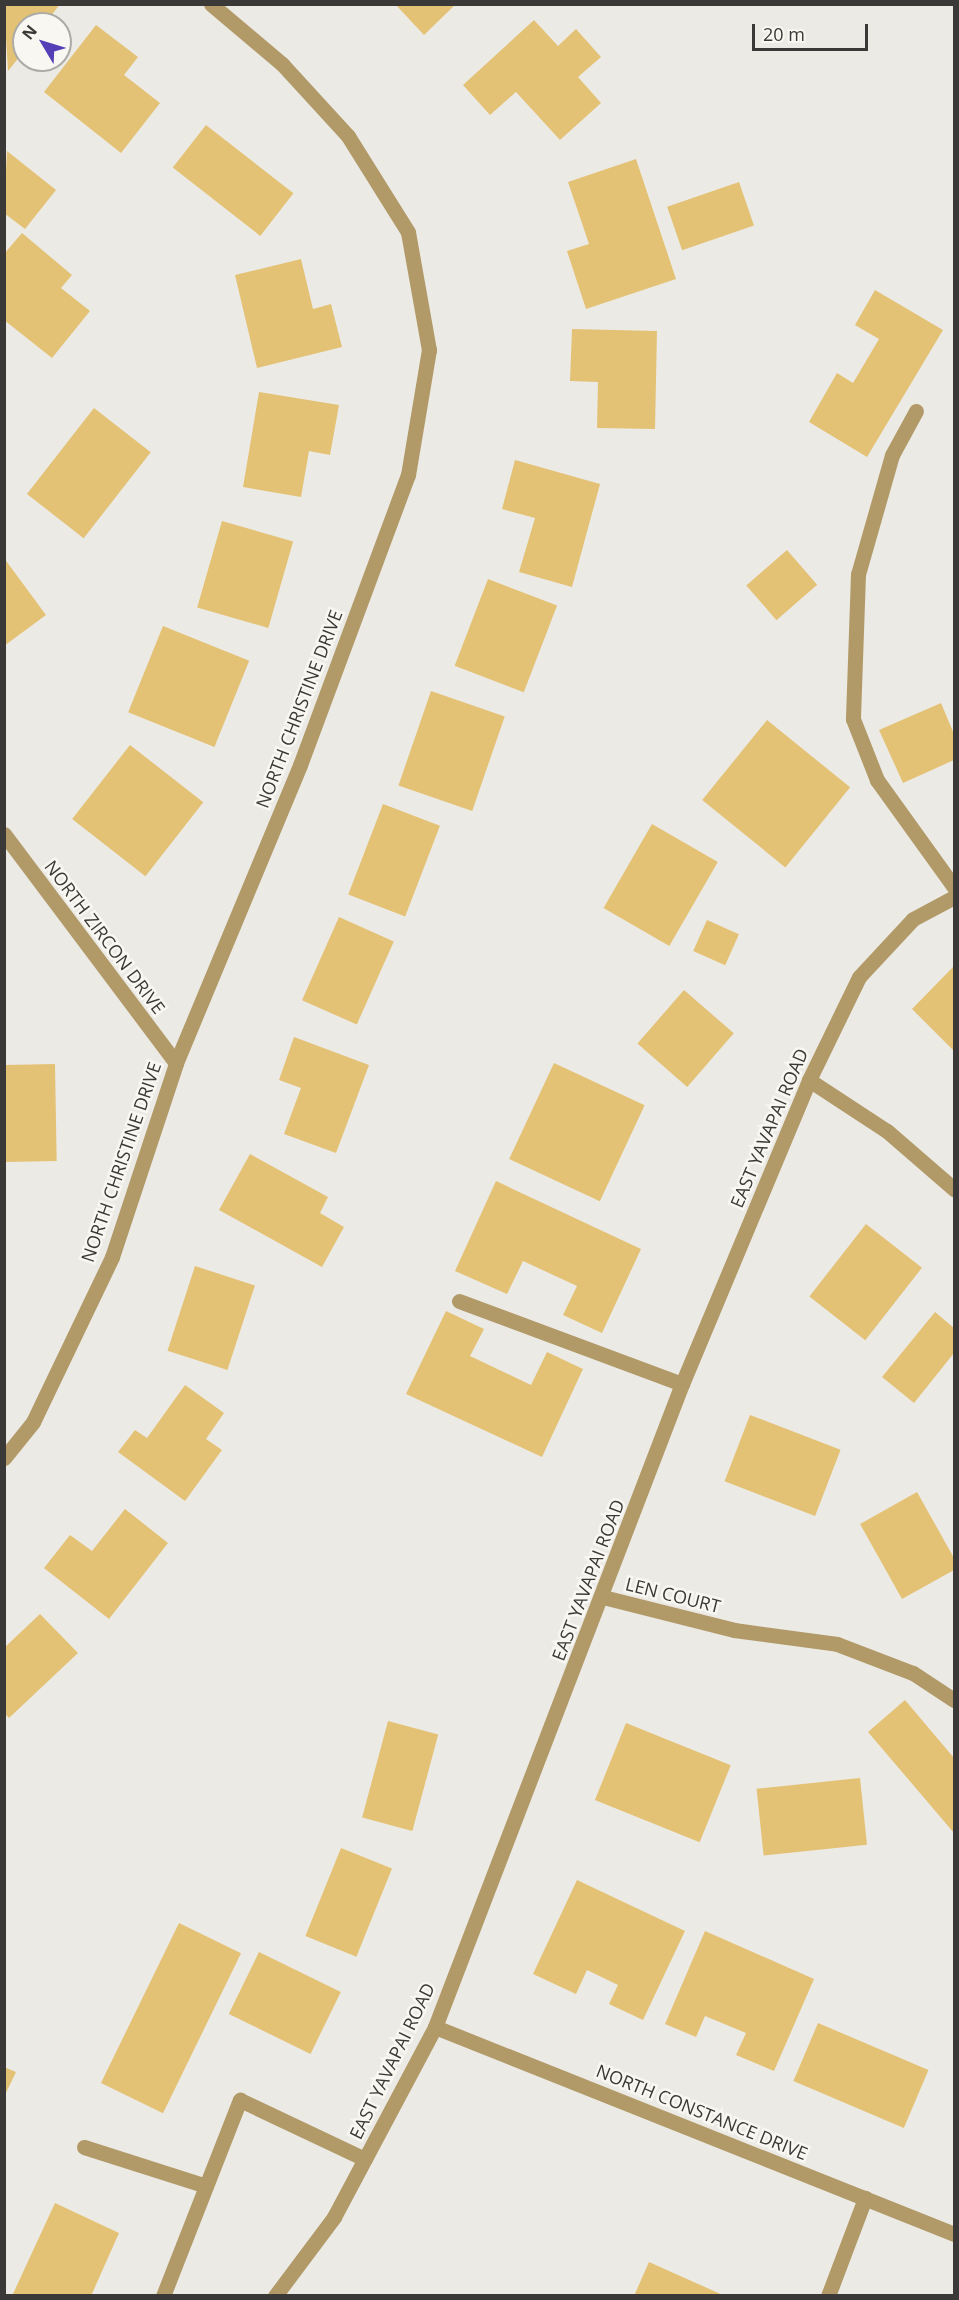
<!DOCTYPE html>
<html>
<head>
<meta charset="utf-8">
<style>
  body { margin:0 }
  #map { position:relative; width:959px; height:2300px; overflow:hidden; background:#eceae5; font-family:"Open Sans",sans-serif }
  div>[style] { position:absolute }
  [style*='--x'] { left:calc(var(--x)*1px); top:calc(var(--y)*1px); width:calc(var(--w)*1px); rotate:calc(var(--a)*1deg) }
  .building>* { inset:0; background:#e4c275; transform-origin:0 0 }
  .lane>* { height:15px; margin:-7.5px; padding:0 7.5px; transform-origin:7.5px; border-radius:7.5px; background:#b19a67 }
  .street>* { height:15px; margin:-7.5px; padding:0 7.5px; transform-origin:7.5px; border-radius:7.5px; background:#b19a67 }
  span { translate:-50% -50%; white-space:nowrap; text-align:center; line-height:1.15; -webkit-text-stroke:5px #f9f7f2; paint-order:stroke }
  .street-label { font-size:18px; color:#3a3937 }
  .frame { position:absolute; inset:0; border:6px solid #3a3937; pointer-events:none }
  .north { position:absolute; left:12px; top:12px; width:60px; height:60px; box-sizing:border-box; background:#f9f7f2; border:2px solid #adaba7; border-radius:50%; rotate:308deg; font-size:16px; font-weight:700; line-height:24px; text-align:center; color:#3a3937 }
  .north::after { content:''; display:block; margin:auto; width:21px; height:27px; background:#543fb7; clip-path:polygon(50% 0,100% 100%,50% 72%,0 100%) }
  .scale { position:absolute; left:752px; top:24px; width:116px; height:27px; box-sizing:border-box; border:3px solid #3a3937; border-top:0; padding-left:8px; font-size:18px; line-height:21px; white-space:nowrap; color:#3a3937; -webkit-text-stroke:4px #f9f7f2; paint-order:stroke }
</style>
</head>
<body>
<div id="map">
  <div class="building">
    <div style="clip-path:polygon(4px 4px,60px 4px,45px 24px,24px 24px,24px 51px,8px 71px)"></div>
    <div style="clip-path:polygon(395px 4px,456px 4px,424px 35px)"></div>
    <div style="clip-path:polygon(534px 20px,558px 46px,576px 29px,601px 57px,578px 77px,601px 103px,560px 140px,516px 92px,490px 115px,463px 85px)"></div>
    <div style="clip-path:polygon(96px 25px,138px 57px,124px 75px,160px 103px,121px 153px,44px 92px)"></div>
    <div style="left:206px;top:125px;width:111px;height:54px;rotate:38deg"></div>
    <div style="clip-path:polygon(7px 151px,56px 190px,25px 229px,4px 213px)"></div>
    <div style="clip-path:polygon(636px 159px,676px 279px,586px 309px,567px 251px,589px 244px,568px 182px)"></div>
    <div style="left:739px;top:182px;width:46px;height:76px;rotate:71deg"></div>
    <div style="clip-path:polygon(22px 233px,72px 275px,61px 288px,90px 311px,52px 358px,4px 320px,4px 254px)"></div>
    <div style="clip-path:polygon(301px 259px,313px 309px,331px 304px,342px 347px,257px 368px,235px 275px)"></div>
    <div style="clip-path:polygon(875px 290px,943px 330px,867px 457px,809px 422px,837px 373px,853px 383px,879px 339px,855px 325px)"></div>
    <div style="clip-path:polygon(572px 329px,657px 331px,655px 429px,597px 428px,598px 382px,570px 381px)"></div>
    <div style="clip-path:polygon(259px 392px,339px 405px,330px 455px,309px 451px,301px 497px,243px 487px)"></div>
    <div style="left:94px;top:408px;width:72px;height:109px;rotate:38deg"></div>
    <div style="clip-path:polygon(515px 460px,600px 484px,572px 587px,519px 572px,535px 518px,502px 509px)"></div>
    <div style="left:222px;top:521px;width:74px;height:90px;rotate:16deg"></div>
    <div style="left:787px;top:550px;width:46px;height:54px;rotate:49deg"></div>
    <div style="clip-path:polygon(4px 558px,46px 615px,4px 646px)"></div>
    <div style="left:488px;top:579px;width:74px;height:93px;rotate:21deg"></div>
    <div style="left:163px;top:626px;width:93px;height:93px;rotate:22deg"></div>
    <div style="left:431px;top:691px;width:78px;height:100px;rotate:19deg"></div>
    <div style="clip-path:polygon(941px 703px,954px 734px,954px 760px,903px 783px,879px 730px)"></div>
    <div style="left:767px;top:720px;width:107px;height:103px;rotate:39deg"></div>
    <div style="left:130px;top:745px;width:93px;height:94px;rotate:38deg"></div>
    <div style="left:383px;top:804px;width:61px;height:97px;rotate:21deg"></div>
    <div style="left:652px;top:824px;width:76px;height:97px;rotate:30deg"></div>
    <div style="left:339px;top:917px;width:60px;height:91px;rotate:24deg"></div>
    <div style="left:707px;top:920px;width:35px;height:34px;rotate:24deg"></div>
    <div style="clip-path:polygon(954px 966px,954px 1051px,912px 1009px)"></div>
    <div style="left:684px;top:990px;width:66px;height:71px;rotate:41deg"></div>
    <div style="clip-path:polygon(294px 1037px,369px 1065px,336px 1153px,284px 1134px,301px 1088px,279px 1080px)"></div>
    <div style="left:554px;top:1063px;width:100px;height:106px;rotate:25deg"></div>
    <div style="left:55px;top:1064px;width:97px;height:51px;rotate:89deg"></div>
    <div style="clip-path:polygon(250px 1154px,328px 1197px,320px 1213px,344px 1227px,322px 1267px,219px 1210px)"></div>
    <div style="clip-path:polygon(496px 1181px,641px 1249px,602px 1333px,563px 1315px,577px 1286px,523px 1261px,507px 1294px,455px 1271px)"></div>
    <div style="left:866px;top:1224px;width:71px;height:92px;rotate:38deg"></div>
    <div style="left:195px;top:1266px;width:63px;height:89px;rotate:18deg"></div>
    <div style="clip-path:polygon(446px 1311px,484px 1329px,470px 1356px,531px 1385px,547px 1352px,583px 1369px,542px 1457px,406px 1394px)"></div>
    <div style="clip-path:polygon(935px 1312px,954px 1328px,954px 1353px,914px 1403px,882px 1377px)"></div>
    <div style="clip-path:polygon(185px 1385px,224px 1413px,206px 1439px,222px 1450px,185px 1501px,118px 1452px,135px 1430px,147px 1438px)"></div>
    <div style="left:750px;top:1415px;width:97px;height:71px;rotate:21deg"></div>
    <div style="clip-path:polygon(917px 1492px,954px 1558px,954px 1570px,902px 1599px,860px 1524px)"></div>
    <div style="clip-path:polygon(125px 1509px,168px 1543px,109px 1619px,44px 1568px,70px 1535px,92px 1551px)"></div>
    <div style="clip-path:polygon(40px 1614px,78px 1653px,9px 1718px,4px 1713px,4px 1648px)"></div>
    <div style="clip-path:polygon(905px 1700px,954px 1758px,954px 1833px,868px 1732px)"></div>
    <div style="left:388px;top:1721px;width:52px;height:100px;rotate:15deg"></div>
    <div style="left:626px;top:1723px;width:113px;height:83px;rotate:22deg"></div>
    <div style="left:860px;top:1778px;width:67px;height:104px;rotate:84deg"></div>
    <div style="left:341px;top:1848px;width:55px;height:95px;rotate:22deg"></div>
    <div style="clip-path:polygon(577px 1880px,685px 1931px,643px 2020px,609px 2004px,618px 1985px,587px 1970px,576px 1994px,533px 1974px)"></div>
    <div style="left:179px;top:1923px;width:69px;height:178px;rotate:26deg"></div>
    <div style="clip-path:polygon(705px 1931px,814px 1979px,774px 2071px,736px 2055px,746px 2033px,705px 2016px,696px 2037px,665px 2024px)"></div>
    <div style="left:259px;top:1952px;width:91px;height:69px;rotate:26deg"></div>
    <div style="left:818px;top:2023px;width:120px;height:63px;rotate:23deg"></div>
    <div style="clip-path:polygon(4px 2067px,16px 2072px,4px 2097px)"></div>
    <div style="clip-path:polygon(55px 2203px,119px 2233px,91px 2296px,12px 2296px)"></div>
    <div style="clip-path:polygon(649px 2262px,725px 2296px,634px 2296px)"></div>
  </div>
  <div class="lane">
    <div style="--x:916;--y:411;--w:50;--a:118.6"></div>
    <div style="--x:892;--y:455;--w:124;--a:105.9"></div>
    <div style="--x:858;--y:574;--w:145;--a:92"></div>
    <div style="--x:853;--y:719;--w:66;--a:68.5"></div>
    <div style="--x:877;--y:780;--w:132;--a:54.3"></div>
    <div style="--x:459;--y:1301;--w:238;--a:20.4"></div>
    <div style="--x:84;--y:2147;--w:128;--a:17.7"></div>
    <div style="--x:163;--y:2296;--w:211;--a:-68.6"></div>
    <div style="--x:240;--y:2100;--w:138;--a:25.3"></div>
    <div style="--x:828;--y:2296;--w:105;--a:-69.3"></div>
  </div>
  <div class="street">
    <div style="--x:4;--y:834;--w:286;--a:53.1"></div>
    <div style="--x:809;--y:1080;--w:93;--a:33.2"></div>
    <div style="--x:887;--y:1131;--w:89;--a:40.9"></div>
    <div style="--x:4;--y:1458;--w:46;--a:-51.1"></div>
    <div style="--x:33;--y:1422;--w:183;--a:-64.4"></div>
    <div style="--x:112;--y:1257;--w:204;--a:-71.7"></div>
    <div style="--x:176;--y:1063;--w:323;--a:-67.4"></div>
    <div style="--x:300;--y:765;--w:309;--a:-69.6"></div>
    <div style="--x:408;--y:475;--w:127;--a:-80.5"></div>
    <div style="--x:429;--y:350;--w:120;--a:-100.1"></div>
    <div style="--x:408;--y:232;--w:113;--a:-122"></div>
    <div style="--x:348;--y:136;--w:98;--a:-132.5"></div>
    <div style="--x:282;--y:64;--w:93;--a:-139.8"></div>
    <div style="--x:603;--y:1597;--w:135;--a:14.1"></div>
    <div style="--x:734;--y:1630;--w:104;--a:7.7"></div>
    <div style="--x:837;--y:1644;--w:81;--a:20.9"></div>
    <div style="--x:913;--y:1673;--w:49;--a:33.4"></div>
    <div style="--x:435;--y:2027;--w:559;--a:21.74"></div>
    <div style="--x:275;--y:2296;--w:99;--a:-53.2"></div>
    <div style="--x:334;--y:2217;--w:215;--a:-62"></div>
    <div style="--x:435;--y:2027;--w:689;--a:-68.99"></div>
    <div style="--x:682;--y:1384;--w:329;--a:-67.3"></div>
    <div style="--x:809;--y:1080;--w:114;--a:-64.1"></div>
    <div style="--x:859;--y:977;--w:79;--a:-47"></div>
    <div style="--x:913;--y:919;--w:47;--a:-28.2"></div>
  </div>
  <div class="street-label">
    <span style="left:299px;top:709px;rotate:-69deg">NORTH CHRISTINE DRIVE</span>
    <span style="left:105px;top:937px;rotate:53deg">NORTH ZIRCON DRIVE</span>
    <span style="left:769px;top:1128px;rotate:-67deg">EAST YAVAPAI ROAD</span>
    <span style="left:121px;top:1162px;rotate:-71deg">NORTH CHRISTINE DRIVE</span>
    <span style="left:588px;top:1580px;rotate:-69deg">EAST YAVAPAI ROAD</span>
    <span style="left:673px;top:1595px;rotate:14deg">LEN COURT</span>
    <span style="left:392px;top:2061px;rotate:-64deg">EAST YAVAPAI ROAD</span>
    <span style="left:702px;top:2112px;rotate:22deg">NORTH CONSTANCE DRIVE</span>
  </div>
  <div class="frame"></div>
  <div class="north">N</div>
  <div class="scale">20 m</div>
</div>
</body>
</html>
